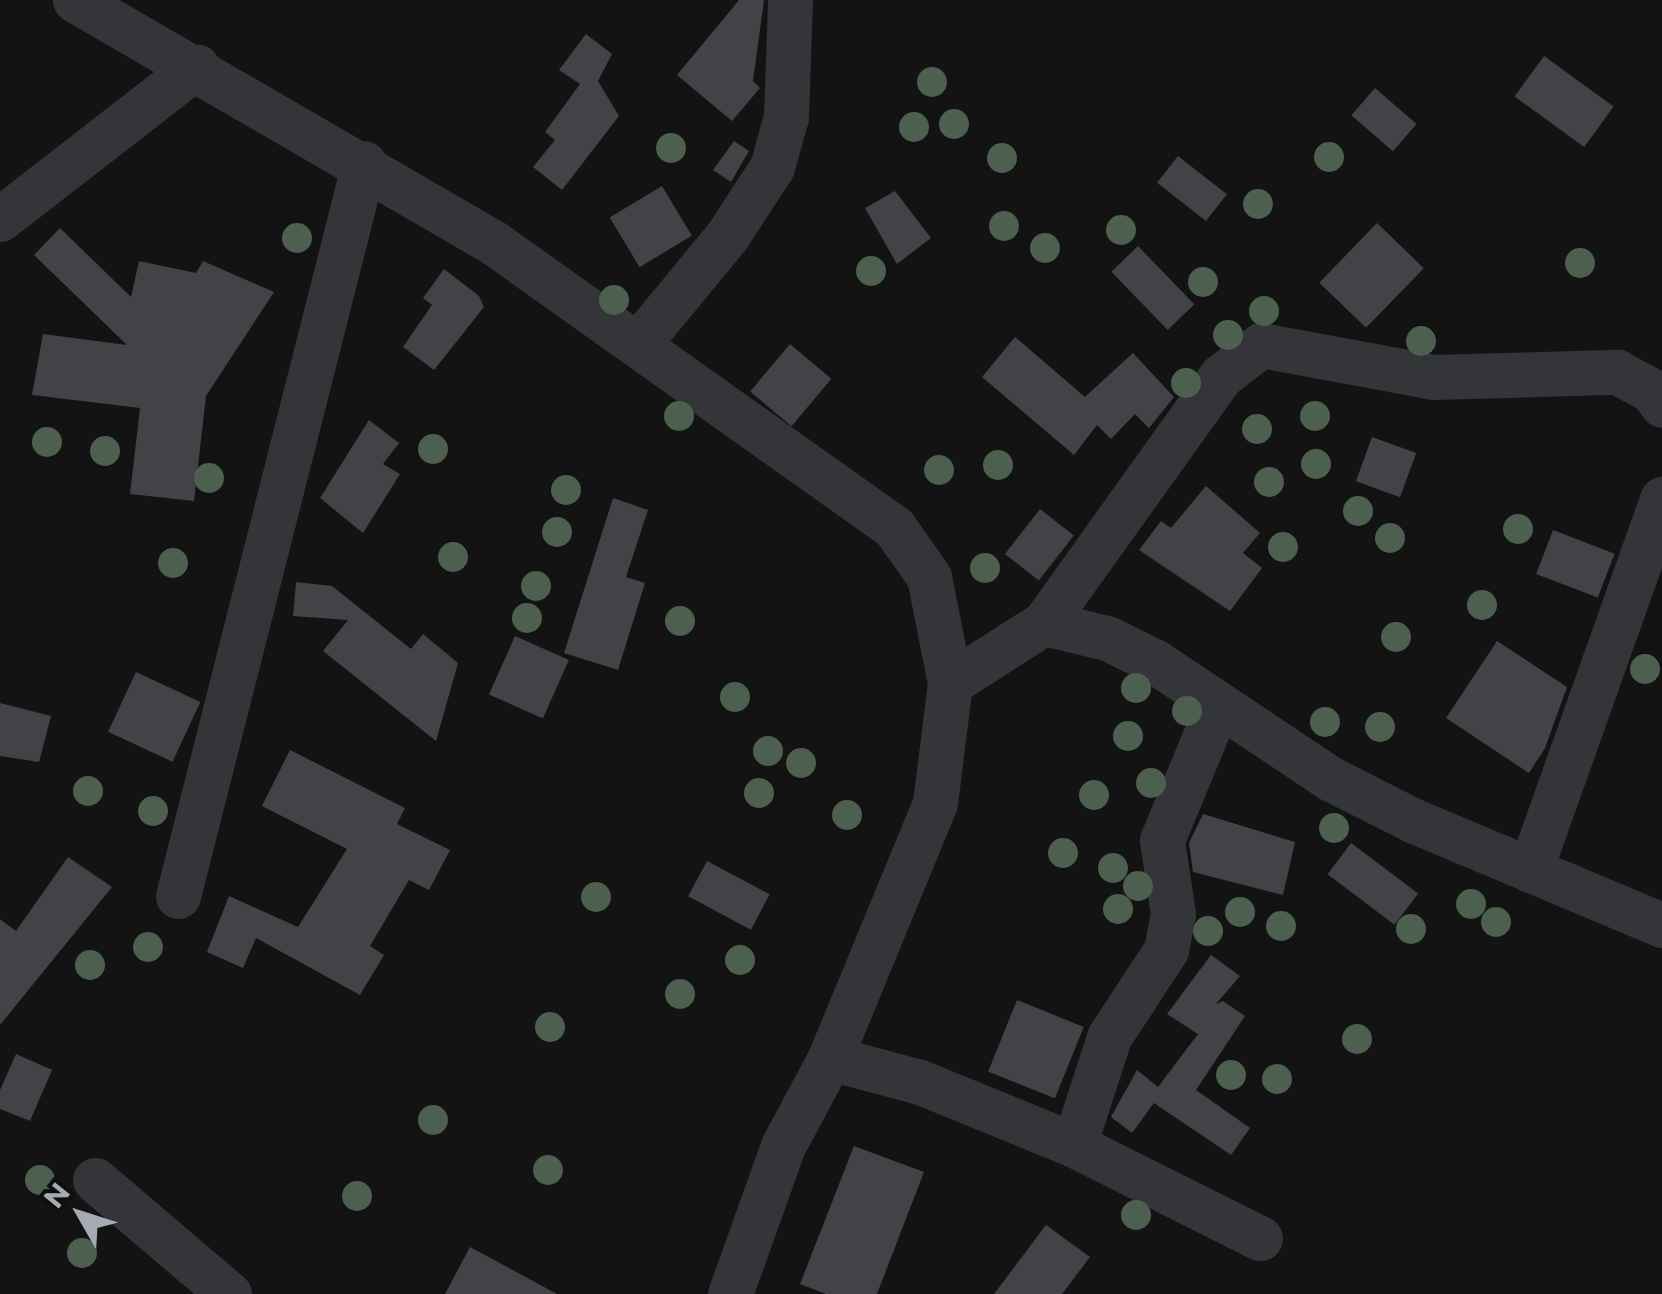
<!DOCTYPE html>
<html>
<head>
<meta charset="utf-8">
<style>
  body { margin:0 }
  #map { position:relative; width:1662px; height:1294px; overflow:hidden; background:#131314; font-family:Montserrat,sans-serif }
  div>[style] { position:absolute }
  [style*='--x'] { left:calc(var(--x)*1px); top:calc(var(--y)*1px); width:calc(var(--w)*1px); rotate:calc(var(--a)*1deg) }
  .building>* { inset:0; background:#424347; transform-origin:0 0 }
  .minor>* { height:45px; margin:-22.5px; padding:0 22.5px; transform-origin:22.5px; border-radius:22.5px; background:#343539 }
  .trees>* { width:30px; height:30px; margin:-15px; border-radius:50%; background:#4d5f4e }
  span { translate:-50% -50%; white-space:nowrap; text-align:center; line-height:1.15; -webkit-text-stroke:9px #0e0e0f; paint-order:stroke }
  .north { position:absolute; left:30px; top:1164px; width:100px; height:100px; -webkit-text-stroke:8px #0e0e0f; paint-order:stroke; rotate:309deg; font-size:28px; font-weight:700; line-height:40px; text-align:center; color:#a5aab4 }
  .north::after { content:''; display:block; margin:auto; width:35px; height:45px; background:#a5aab4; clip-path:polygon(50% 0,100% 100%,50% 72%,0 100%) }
</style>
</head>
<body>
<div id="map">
  <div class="building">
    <div style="clip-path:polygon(739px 0,764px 0,753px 81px,760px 88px,732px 121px,677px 75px)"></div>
    <div style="clip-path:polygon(586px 34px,612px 54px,598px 81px,619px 116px,562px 190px,533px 167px,555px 140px,545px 132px,580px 84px,559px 70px)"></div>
    <div style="left:1544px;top:56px;width:86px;height:50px;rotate:36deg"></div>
    <div style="left:1375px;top:88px;width:55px;height:36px;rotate:41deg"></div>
    <div style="clip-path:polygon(734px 141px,749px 151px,731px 182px,713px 170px)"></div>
    <div style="left:1178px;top:156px;width:62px;height:34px;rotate:38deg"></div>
    <div style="left:662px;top:186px;width:58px;height:61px;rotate:59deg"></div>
    <div style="clip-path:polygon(895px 191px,931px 238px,897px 264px,865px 208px)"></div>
    <div style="left:1377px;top:223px;width:65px;height:83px;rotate:44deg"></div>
    <div style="clip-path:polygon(60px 228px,131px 297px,139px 261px,196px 273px,203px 261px,274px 292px,206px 396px,194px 501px,130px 494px,140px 408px,32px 395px,43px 334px,127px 345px,34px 255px)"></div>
    <div style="left:1138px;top:246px;width:81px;height:37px;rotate:46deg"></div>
    <div style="clip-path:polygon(444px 269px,479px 296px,484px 307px,434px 370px,403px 347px,432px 305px,423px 298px)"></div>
    <div style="clip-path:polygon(1015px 337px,1085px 397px,1133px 353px,1174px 397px,1149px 428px,1135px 414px,1111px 439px,1097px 425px,1074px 455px,982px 377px)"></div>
    <div style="left:790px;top:344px;width:54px;height:62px;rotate:40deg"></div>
    <div style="clip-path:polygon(369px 420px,399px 443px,383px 464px,400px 474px,363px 533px,320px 498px)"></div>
    <div style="left:1372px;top:437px;width:47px;height:47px;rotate:20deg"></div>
    <div style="clip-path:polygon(1206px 486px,1260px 533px,1243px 553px,1262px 568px,1230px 611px,1139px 550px,1161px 521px,1171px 528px)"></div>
    <div style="clip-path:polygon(613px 498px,648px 510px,626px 577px,645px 583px,618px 670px,564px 653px)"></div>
    <div style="left:1040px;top:509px;width:43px;height:57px;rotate:38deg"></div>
    <div style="left:1553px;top:530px;width:66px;height:47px;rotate:21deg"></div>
    <div style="clip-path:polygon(296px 582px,332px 586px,411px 649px,423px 634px,458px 663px,436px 741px,323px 651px,348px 620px,293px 616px)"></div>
    <div style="left:515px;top:636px;width:59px;height:64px;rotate:24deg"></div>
    <div style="clip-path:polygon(1497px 641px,1567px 687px,1545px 748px,1529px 773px,1446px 718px)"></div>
    <div style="left:136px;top:672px;width:71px;height:66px;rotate:25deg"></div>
    <div style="clip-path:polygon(0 703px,51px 716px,39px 762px,0 756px)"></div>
    <div style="clip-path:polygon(290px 750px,405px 808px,397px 824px,450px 850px,429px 890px,409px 880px,370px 946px,384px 955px,360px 995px,256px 938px,243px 968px,207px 952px,229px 896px,298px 927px,347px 849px,262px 806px)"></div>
    <div style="clip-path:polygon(1203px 814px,1295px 842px,1283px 895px,1193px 872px,1189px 843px)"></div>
    <div style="left:1351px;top:843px;width:84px;height:39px;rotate:37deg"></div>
    <div style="clip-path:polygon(68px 857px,112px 887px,0 1025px,0 919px,16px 931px)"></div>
    <div style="left:707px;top:861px;width:71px;height:40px;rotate:28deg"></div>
    <div style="clip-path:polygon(1211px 955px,1240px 976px,1216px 1004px,1223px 1001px,1245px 1016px,1196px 1090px,1250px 1128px,1231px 1155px,1154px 1103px,1132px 1133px,1111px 1117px,1137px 1070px,1158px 1087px,1198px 1034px,1167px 1014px)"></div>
    <div style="left:1017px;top:1000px;width:72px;height:77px;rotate:22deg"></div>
    <div style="clip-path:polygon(16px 1054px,52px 1070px,30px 1121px,0 1109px,0 1090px)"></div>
    <div style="clip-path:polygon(854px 1146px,924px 1172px,877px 1294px,826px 1294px,800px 1284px)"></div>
    <div style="clip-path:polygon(1046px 1225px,1090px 1257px,1062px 1294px,994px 1294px)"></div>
    <div style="clip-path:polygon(470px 1247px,557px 1294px,445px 1294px)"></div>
  </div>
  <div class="minor">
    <div style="--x:75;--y:0;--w:484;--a:30.1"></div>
    <div style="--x:494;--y:243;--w:491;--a:35.4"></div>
    <div style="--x:894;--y:527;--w:61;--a:55"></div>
    <div style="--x:929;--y:577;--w:108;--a:78.8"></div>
    <div style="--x:950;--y:683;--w:121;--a:97.1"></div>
    <div style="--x:935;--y:803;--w:276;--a:112.4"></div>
    <div style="--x:830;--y:1058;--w:100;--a:118.1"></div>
    <div style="--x:783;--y:1146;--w:157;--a:109.7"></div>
    <div style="--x:0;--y:219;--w:249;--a:-37.8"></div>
    <div style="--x:638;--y:344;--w:140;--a:-50.5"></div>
    <div style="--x:727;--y:236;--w:82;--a:-56.9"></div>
    <div style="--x:772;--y:167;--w:52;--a:-74.4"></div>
    <div style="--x:786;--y:117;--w:117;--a:-88"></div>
    <div style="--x:1044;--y:623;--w:304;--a:-54.4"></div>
    <div style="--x:1221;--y:376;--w:51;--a:-37.8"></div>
    <div style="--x:1261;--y:345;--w:175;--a:10.5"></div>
    <div style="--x:1433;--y:377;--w:184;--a:-1.6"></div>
    <div style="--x:1617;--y:372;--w:40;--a:28"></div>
    <div style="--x:1652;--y:391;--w:17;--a:54"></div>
    <div style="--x:950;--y:683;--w:112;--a:-32.6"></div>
    <div style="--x:1044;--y:623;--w:65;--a:13.4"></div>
    <div style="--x:1107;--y:638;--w:52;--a:26.1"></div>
    <div style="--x:1154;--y:661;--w:213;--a:33.7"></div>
    <div style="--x:1331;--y:779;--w:91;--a:26.8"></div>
    <div style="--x:1412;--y:820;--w:271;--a:22.8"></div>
    <div style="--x:1530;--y:870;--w:394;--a:-70.4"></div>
    <div style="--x:178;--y:896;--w:756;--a:-75.76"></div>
    <div style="--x:830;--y:1058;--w:93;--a:14.9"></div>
    <div style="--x:920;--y:1082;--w:166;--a:22.2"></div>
    <div style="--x:1074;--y:1145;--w:208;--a:26.6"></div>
    <div style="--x:1074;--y:1145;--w:114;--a:-72"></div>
    <div style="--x:1109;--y:1037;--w:104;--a:-56.8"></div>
    <div style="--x:1166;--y:950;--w:37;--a:-79"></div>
    <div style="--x:1173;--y:914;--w:75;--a:-98.5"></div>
    <div style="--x:1162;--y:840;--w:144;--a:-67.5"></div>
    <div style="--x:95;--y:1180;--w:176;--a:40.4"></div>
  </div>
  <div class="trees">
    <div style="left:932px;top:82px"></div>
    <div style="left:954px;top:124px"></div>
    <div style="left:914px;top:127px"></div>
    <div style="left:671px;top:148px"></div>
    <div style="left:1329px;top:157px"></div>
    <div style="left:1002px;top:158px"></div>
    <div style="left:1258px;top:204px"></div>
    <div style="left:1004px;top:226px"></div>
    <div style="left:1121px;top:230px"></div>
    <div style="left:297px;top:238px"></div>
    <div style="left:1045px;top:248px"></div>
    <div style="left:1580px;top:263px"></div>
    <div style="left:871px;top:271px"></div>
    <div style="left:1203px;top:282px"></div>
    <div style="left:614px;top:300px"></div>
    <div style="left:1264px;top:311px"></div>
    <div style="left:1228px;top:335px"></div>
    <div style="left:1421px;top:341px"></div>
    <div style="left:1186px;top:383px"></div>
    <div style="left:679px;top:416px"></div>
    <div style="left:1315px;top:416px"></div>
    <div style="left:1257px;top:429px"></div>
    <div style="left:47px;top:442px"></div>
    <div style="left:433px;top:449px"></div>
    <div style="left:105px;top:451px"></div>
    <div style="left:1316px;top:464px"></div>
    <div style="left:998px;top:465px"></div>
    <div style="left:939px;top:470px"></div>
    <div style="left:209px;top:478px"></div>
    <div style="left:1269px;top:482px"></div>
    <div style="left:566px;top:490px"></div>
    <div style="left:1358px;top:511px"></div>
    <div style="left:1518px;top:529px"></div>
    <div style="left:557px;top:532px"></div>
    <div style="left:1390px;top:538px"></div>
    <div style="left:1283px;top:547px"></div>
    <div style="left:453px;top:557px"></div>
    <div style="left:173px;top:563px"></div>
    <div style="left:985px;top:568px"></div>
    <div style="left:536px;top:586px"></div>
    <div style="left:1482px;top:605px"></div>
    <div style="left:527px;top:618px"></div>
    <div style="left:680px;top:621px"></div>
    <div style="left:1396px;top:637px"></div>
    <div style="left:1645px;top:669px"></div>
    <div style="left:1136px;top:688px"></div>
    <div style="left:735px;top:697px"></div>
    <div style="left:1187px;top:711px"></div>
    <div style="left:1325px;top:722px"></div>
    <div style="left:1380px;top:727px"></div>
    <div style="left:1128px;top:736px"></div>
    <div style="left:768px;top:751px"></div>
    <div style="left:801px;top:763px"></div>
    <div style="left:1151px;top:783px"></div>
    <div style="left:88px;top:791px"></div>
    <div style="left:759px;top:793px"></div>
    <div style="left:1094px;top:795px"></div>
    <div style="left:153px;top:811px"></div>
    <div style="left:847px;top:815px"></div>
    <div style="left:1334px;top:828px"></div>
    <div style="left:1063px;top:853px"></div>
    <div style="left:1113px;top:868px"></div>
    <div style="left:1138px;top:886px"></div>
    <div style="left:596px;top:897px"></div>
    <div style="left:1471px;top:904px"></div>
    <div style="left:1118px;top:909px"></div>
    <div style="left:1240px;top:912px"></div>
    <div style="left:1496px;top:922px"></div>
    <div style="left:1281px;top:926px"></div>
    <div style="left:1411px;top:929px"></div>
    <div style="left:1208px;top:931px"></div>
    <div style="left:148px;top:947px"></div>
    <div style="left:740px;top:960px"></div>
    <div style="left:90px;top:965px"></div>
    <div style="left:680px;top:994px"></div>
    <div style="left:550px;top:1027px"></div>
    <div style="left:1357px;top:1039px"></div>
    <div style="left:1231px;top:1075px"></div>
    <div style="left:1277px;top:1079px"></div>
    <div style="left:433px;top:1120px"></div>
    <div style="left:548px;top:1170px"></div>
    <div style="left:40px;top:1180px"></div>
    <div style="left:357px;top:1196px"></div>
    <div style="left:1136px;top:1215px"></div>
    <div style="left:82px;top:1253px"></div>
  </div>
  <div class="north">N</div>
</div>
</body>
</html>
